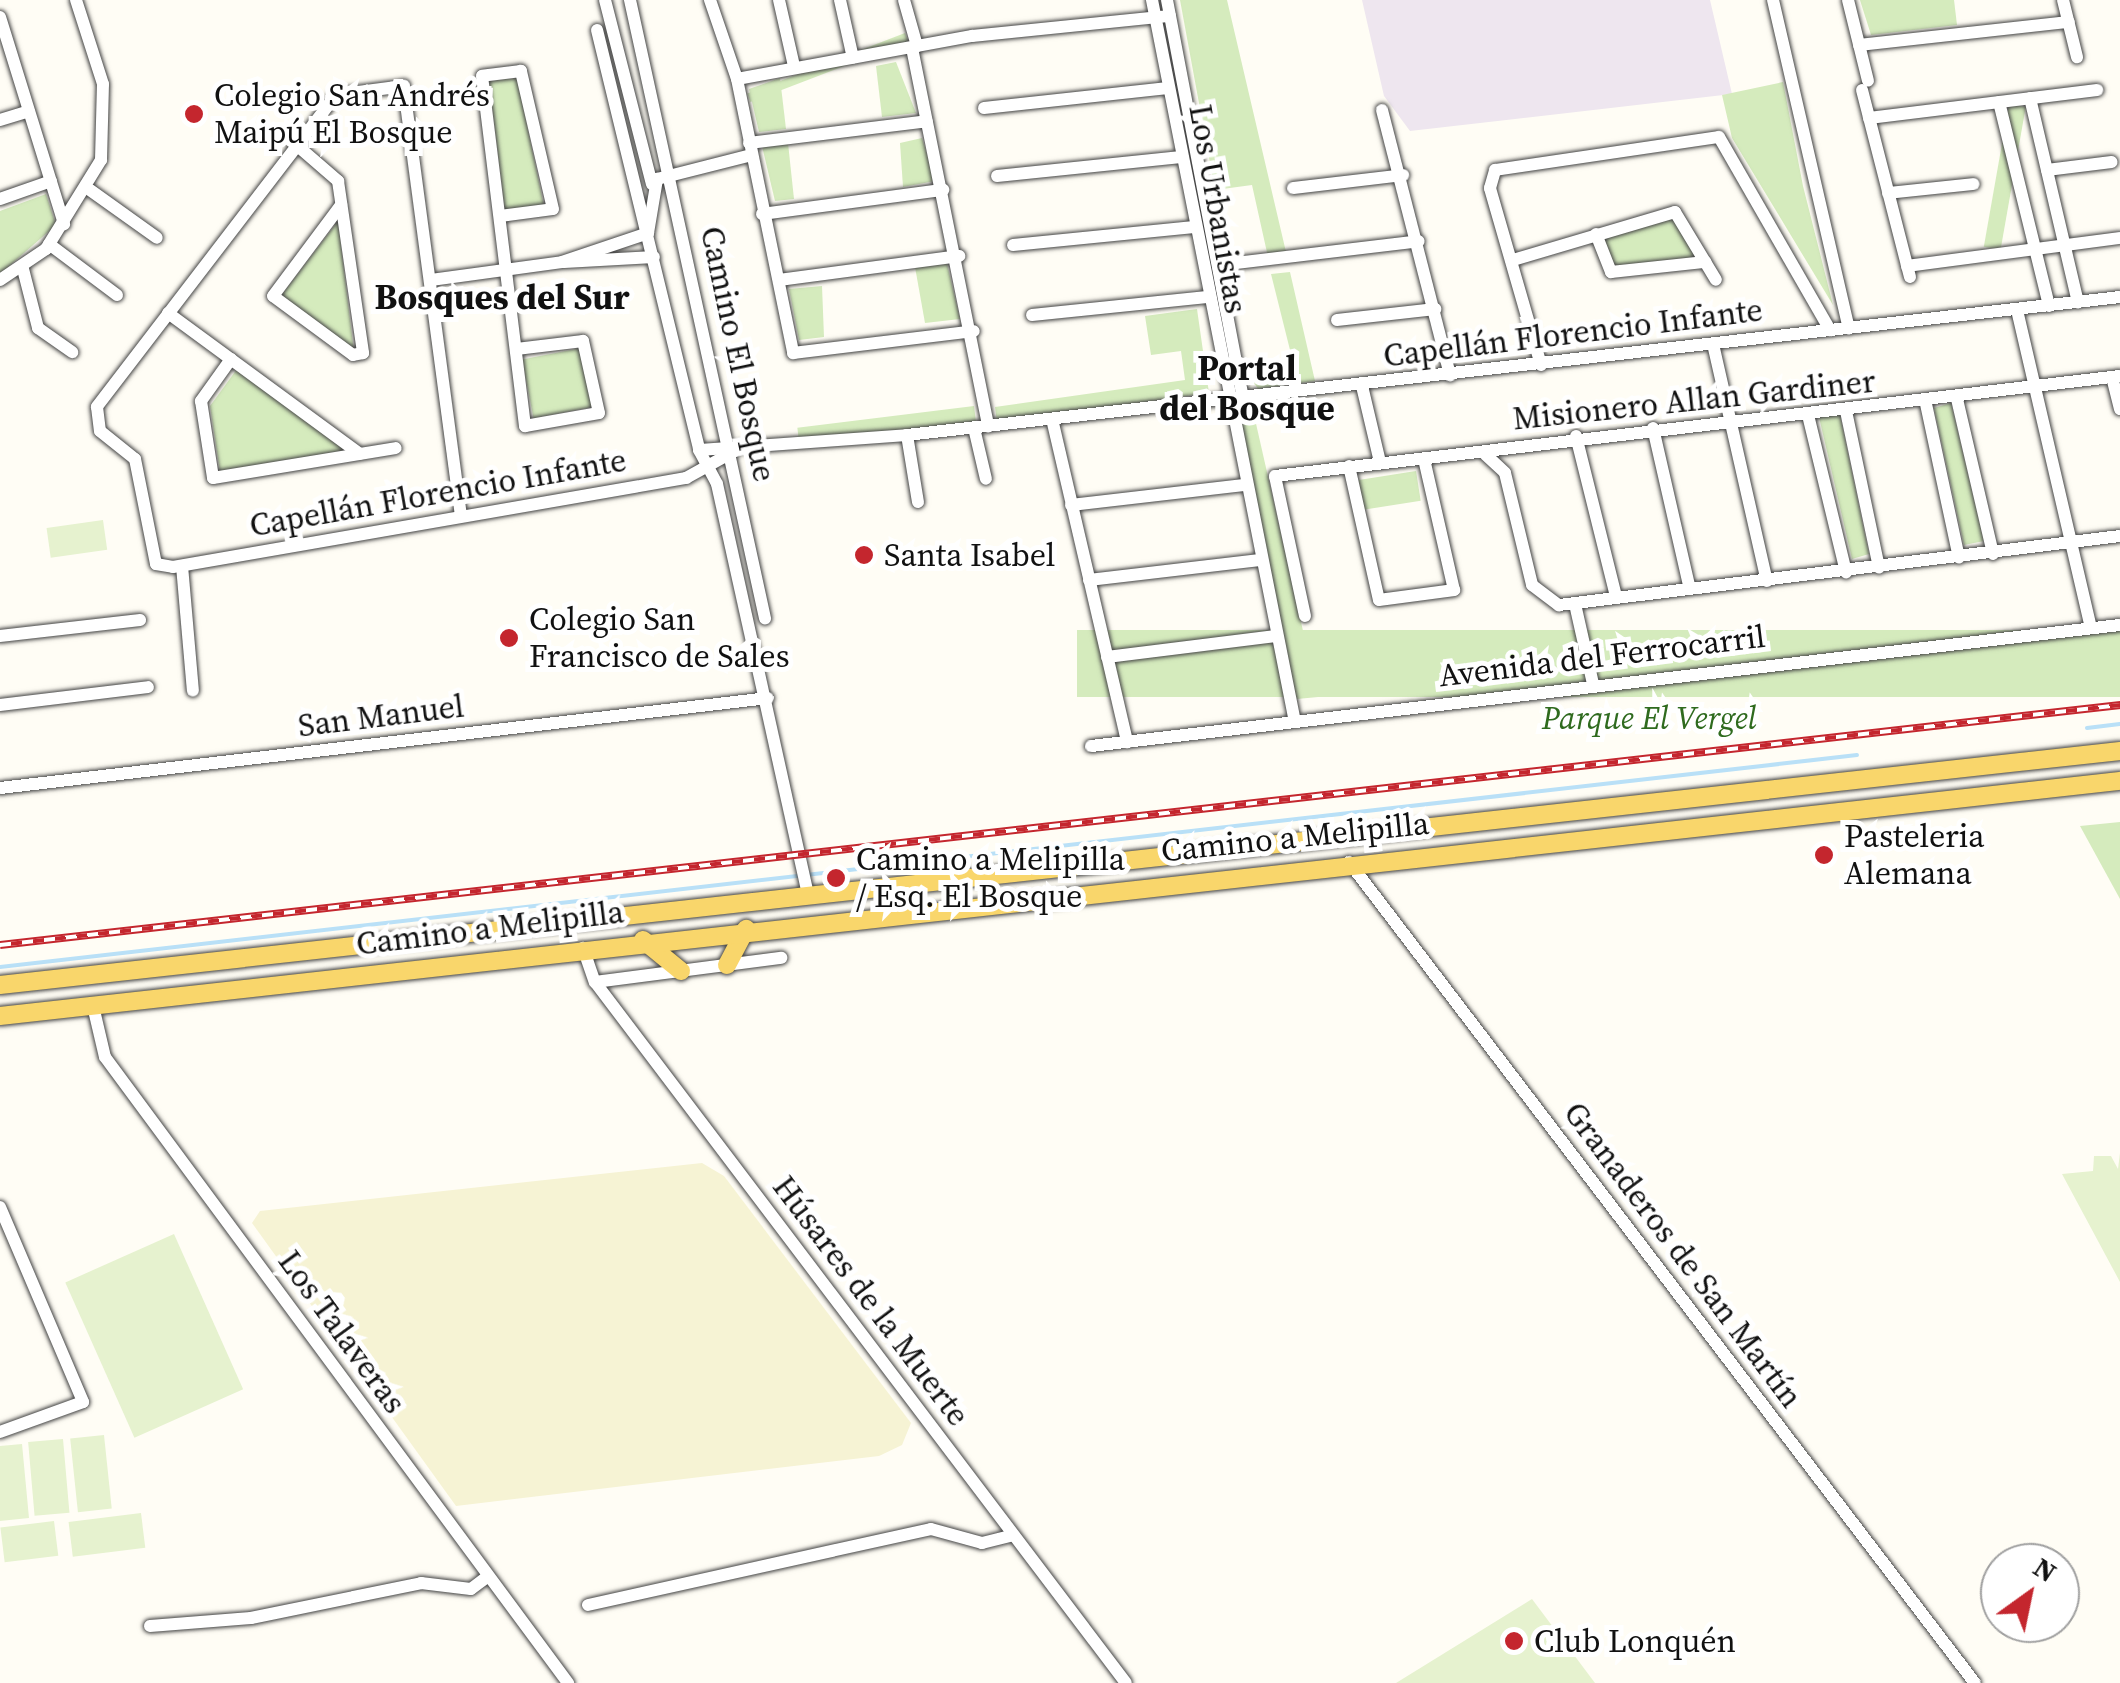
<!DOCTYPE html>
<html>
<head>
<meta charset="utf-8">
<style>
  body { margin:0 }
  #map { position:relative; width:2120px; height:1683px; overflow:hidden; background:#fffdf5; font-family:"Source Serif 4",serif }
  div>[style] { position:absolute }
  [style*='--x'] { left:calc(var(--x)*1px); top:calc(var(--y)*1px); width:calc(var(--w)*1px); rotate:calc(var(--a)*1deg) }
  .industrial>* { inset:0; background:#eee6ef }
  .farmland>* { inset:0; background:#f6f3d4 }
  .green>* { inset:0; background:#d5ebbd; transform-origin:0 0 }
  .pitch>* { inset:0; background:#e6f2cf; transform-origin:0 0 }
  .stream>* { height:4px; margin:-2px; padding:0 2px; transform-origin:2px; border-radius:2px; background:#b9e0f7 }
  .roads { filter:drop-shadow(0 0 2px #444) drop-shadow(0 0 2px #444) }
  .minor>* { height:12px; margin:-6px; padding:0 6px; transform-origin:6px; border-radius:6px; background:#fff }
  .major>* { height:18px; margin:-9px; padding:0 9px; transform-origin:9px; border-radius:9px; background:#f9d66b }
  .rail>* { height:8px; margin-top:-4px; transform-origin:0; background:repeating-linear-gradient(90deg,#fff 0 11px,#c4262e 0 22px); box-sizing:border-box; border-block:2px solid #c4262e }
  .dots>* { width:28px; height:28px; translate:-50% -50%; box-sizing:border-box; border:5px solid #fff; border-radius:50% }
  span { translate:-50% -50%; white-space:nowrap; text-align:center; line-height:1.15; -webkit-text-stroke:10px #fff; paint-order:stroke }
  .poi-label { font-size:32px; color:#111 }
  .left { translate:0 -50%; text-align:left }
  .street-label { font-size:32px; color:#111 }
  .park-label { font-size:32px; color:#2f6b1f; font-style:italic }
  .neighbourhood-label { font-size:35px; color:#111; font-weight:700 }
  .north { position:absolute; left:1980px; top:1543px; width:100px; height:100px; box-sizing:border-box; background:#fff; border:2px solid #a0a0a0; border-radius:50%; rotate:33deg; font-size:28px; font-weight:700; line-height:40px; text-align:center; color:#111 }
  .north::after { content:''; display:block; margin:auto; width:35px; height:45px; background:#c4262e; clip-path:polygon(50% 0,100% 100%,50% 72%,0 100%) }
</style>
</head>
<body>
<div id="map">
  <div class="industrial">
    <div style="clip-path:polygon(1362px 0,1710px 0,1732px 94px,1410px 131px,1384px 96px)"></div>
  </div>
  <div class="farmland">
    <div style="clip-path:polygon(702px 1163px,724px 1176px,911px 1423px,902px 1445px,879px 1456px,456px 1506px,252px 1223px,260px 1211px)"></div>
  </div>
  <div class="green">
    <div style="clip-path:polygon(1180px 0,1227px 0,1286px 252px,1268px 257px,1252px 185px,1215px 190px)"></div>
    <div style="clip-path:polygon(1860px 0,1954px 0,1957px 25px,1871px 35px)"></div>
    <div style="left:905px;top:33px;width:9px;height:169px;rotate:69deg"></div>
    <div style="clip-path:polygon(896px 62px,916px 113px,882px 117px,876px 66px)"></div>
    <div style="clip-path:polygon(517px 78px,544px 206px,505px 211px,489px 81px)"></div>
    <div style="clip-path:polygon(780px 78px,786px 129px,759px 132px,749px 89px)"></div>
    <div style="clip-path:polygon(1783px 82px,1803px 186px,1833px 305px,1732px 138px,1722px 95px)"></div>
    <div style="left:2009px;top:104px;width:17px;height:145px;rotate:10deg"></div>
    <div style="clip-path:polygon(922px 138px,935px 181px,903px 187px,900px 143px)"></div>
    <div style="clip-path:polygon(788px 143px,794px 199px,775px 201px,762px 146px)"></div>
    <div style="clip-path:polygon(46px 194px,56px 225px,0 274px,0 211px)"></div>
    <div style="clip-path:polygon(1676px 217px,1697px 259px,1612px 268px,1601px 237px)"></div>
    <div style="clip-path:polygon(338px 221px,354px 352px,280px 297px)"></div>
    <div style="clip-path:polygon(947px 264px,960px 319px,925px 323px,915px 267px)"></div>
    <div style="clip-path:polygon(1290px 272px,1315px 381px,1258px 389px,1247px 372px,1294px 366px,1271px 274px)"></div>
    <div style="clip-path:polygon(822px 286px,824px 337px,799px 340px,789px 289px)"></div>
    <div style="clip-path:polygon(1197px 309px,1209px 393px,997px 422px,995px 407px,1185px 380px,1181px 351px,1151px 355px,1145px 316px)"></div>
    <div style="left:581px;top:348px;width:60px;height:60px;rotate:79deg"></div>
    <div style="clip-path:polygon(237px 369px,347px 450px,220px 472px,210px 406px)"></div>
    <div style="clip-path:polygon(1951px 403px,1984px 541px,1964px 545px,1934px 408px)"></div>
    <div style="left:974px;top:406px;width:17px;height:178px;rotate:83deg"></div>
    <div style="clip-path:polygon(1252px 406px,1318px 697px,1297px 699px,1234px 408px)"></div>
    <div style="clip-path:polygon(1840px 415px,1869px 554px,1852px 559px,1819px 417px)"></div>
    <div style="left:1416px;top:471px;width:30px;height:58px;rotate:81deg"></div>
    <div style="left:2120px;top:630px;width:67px;height:1043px;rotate:90deg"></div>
    <div style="clip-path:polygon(2120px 822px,2120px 899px,2080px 826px)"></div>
  </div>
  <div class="pitch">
    <div style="left:103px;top:520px;width:30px;height:57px;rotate:82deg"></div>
    <div style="clip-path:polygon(2120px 1153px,2120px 1282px,2062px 1174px,2093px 1171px,2094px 1156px,2111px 1156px,2118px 1169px)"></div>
    <div style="left:174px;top:1234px;width:170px;height:119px;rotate:66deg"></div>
    <div style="left:104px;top:1435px;width:74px;height:34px;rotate:84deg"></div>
    <div style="left:63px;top:1439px;width:74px;height:35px;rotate:85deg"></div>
    <div style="clip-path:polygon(22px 1444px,29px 1518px,0 1521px,0 1446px)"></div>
    <div style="left:141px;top:1513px;width:35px;height:73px;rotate:83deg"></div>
    <div style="left:54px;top:1521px;width:35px;height:54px;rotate:83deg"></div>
    <div style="clip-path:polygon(1532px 1599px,1595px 1683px,1396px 1683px)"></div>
  </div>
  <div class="stream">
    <div style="--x:2087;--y:728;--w:33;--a:-7"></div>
    <div style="--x:0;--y:967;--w:1869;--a:-6.51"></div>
  </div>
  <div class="roads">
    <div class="minor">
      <div style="--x:605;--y:0;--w:190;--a:75.7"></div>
      <div style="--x:630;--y:0;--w:633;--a:77.68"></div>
      <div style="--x:710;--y:0;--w:83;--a:71.1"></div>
      <div style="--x:779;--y:0;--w:68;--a:77.2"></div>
      <div style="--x:840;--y:0;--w:59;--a:77.4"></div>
      <div style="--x:904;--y:0;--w:48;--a:74.2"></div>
      <div style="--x:1152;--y:0;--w:736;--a:78.8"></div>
      <div style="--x:1167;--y:0;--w:405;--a:79.2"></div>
      <div style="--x:1773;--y:0;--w:337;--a:77"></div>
      <div style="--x:1848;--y:0;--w:83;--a:76.1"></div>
      <div style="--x:2063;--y:0;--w:59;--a:76.2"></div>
      <div style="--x:0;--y:17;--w:217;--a:72.8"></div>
      <div style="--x:597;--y:30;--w:432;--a:76.3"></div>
      <div style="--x:699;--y:450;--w:38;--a:62"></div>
      <div style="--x:717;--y:484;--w:417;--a:77.5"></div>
      <div style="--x:1859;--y:45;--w:211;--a:-6.3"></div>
      <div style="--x:912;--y:48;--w:386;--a:78.6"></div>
      <div style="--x:737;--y:79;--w:280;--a:78.4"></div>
      <div style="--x:793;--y:353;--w:182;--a:-6.9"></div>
      <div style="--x:737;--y:79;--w:239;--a:-10.4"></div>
      <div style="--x:972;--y:36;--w:199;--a:-5.8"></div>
      <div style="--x:1862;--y:90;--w:193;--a:75.6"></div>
      <div style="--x:2030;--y:98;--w:210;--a:76.8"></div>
      <div style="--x:1999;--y:102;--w:210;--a:76.2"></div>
      <div style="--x:984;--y:108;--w:185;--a:-6.2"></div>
      <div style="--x:1382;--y:110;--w:274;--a:75.6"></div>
      <div style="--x:1869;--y:118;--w:230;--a:-7"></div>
      <div style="--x:0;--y:120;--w:30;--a:-17"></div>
      <div style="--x:293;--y:142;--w:60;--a:40.9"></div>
      <div style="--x:338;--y:181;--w:174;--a:81.7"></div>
      <div style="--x:363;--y:353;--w:10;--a:169"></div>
      <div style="--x:353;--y:355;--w:99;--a:-143.6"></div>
      <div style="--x:273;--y:296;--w:114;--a:-53.2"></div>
      <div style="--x:749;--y:143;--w:179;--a:-7"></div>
      <div style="--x:2047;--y:170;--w:65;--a:-7"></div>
      <div style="--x:997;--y:176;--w:185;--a:-5.9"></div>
      <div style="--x:1293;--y:188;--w:111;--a:-6.7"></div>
      <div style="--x:90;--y:190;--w:82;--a:35.6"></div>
      <div style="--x:1888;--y:193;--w:86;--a:-6"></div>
      <div style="--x:0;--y:199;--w:54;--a:-19.4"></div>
      <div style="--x:762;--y:214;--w:183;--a:-7.6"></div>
      <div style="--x:500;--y:216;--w:53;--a:-7.5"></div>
      <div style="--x:553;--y:209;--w:142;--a:-103.1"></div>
      <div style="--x:521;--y:71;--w:39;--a:173"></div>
      <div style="--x:482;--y:76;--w:353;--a:83"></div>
      <div style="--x:525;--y:426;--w:75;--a:-10"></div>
      <div style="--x:599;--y:413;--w:74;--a:-102.5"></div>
      <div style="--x:583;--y:341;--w:67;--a:173.2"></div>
      <div style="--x:648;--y:233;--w:55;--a:-80.5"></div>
      <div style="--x:657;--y:179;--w:94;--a:-14.2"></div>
      <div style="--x:1596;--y:234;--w:41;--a:68.5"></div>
      <div style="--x:1611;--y:272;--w:95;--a:-6.1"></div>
      <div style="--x:49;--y:244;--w:85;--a:36.9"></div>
      <div style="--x:1013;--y:245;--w:182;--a:-5.7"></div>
      <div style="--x:1513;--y:260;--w:169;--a:-16.5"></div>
      <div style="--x:1675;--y:212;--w:79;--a:58.9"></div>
      <div style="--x:564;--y:262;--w:90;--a:-3.2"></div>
      <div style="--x:1219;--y:265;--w:201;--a:-6.8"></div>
      <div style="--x:1907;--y:266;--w:215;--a:-7.5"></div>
      <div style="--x:23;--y:269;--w:61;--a:75.7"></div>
      <div style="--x:38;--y:328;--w:42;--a:35.2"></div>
      <div style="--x:0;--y:280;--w:55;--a:-34"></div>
      <div style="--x:46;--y:249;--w:105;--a:-58.3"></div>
      <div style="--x:101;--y:160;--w:76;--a:-88.5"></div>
      <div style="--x:103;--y:84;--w:88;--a:-107.8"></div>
      <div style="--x:431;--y:280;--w:132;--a:-7.8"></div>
      <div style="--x:562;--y:262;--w:91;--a:-18.6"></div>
      <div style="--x:779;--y:280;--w:182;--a:-7.6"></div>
      <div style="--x:2017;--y:310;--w:326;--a:76.9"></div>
      <div style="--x:168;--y:313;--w:238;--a:36.3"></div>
      <div style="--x:1032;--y:315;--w:176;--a:-5.9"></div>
      <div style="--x:1337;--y:320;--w:99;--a:-6.4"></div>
      <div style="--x:1713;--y:344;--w:243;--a:77.2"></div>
      <div style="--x:231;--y:359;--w:52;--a:125.5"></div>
      <div style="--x:201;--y:401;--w:78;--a:81.1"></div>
      <div style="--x:213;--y:478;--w:185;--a:-9.3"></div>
      <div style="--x:1541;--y:365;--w:184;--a:-106.1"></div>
      <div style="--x:1490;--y:188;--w:19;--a:-74"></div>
      <div style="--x:1495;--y:170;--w:226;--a:-8.4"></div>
      <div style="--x:1719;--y:137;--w:223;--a:60.1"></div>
      <div style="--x:2112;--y:377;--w:33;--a:76"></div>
      <div style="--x:1362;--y:386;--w:78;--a:76.7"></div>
      <div style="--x:1957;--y:399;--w:159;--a:76.9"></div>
      <div style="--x:1926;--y:404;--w:157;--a:77.9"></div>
      <div style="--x:1846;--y:411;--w:160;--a:78.1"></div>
      <div style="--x:1808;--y:415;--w:162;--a:76.4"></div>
      <div style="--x:1052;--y:419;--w:332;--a:76.9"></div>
      <div style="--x:974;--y:428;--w:52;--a:76.8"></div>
      <div style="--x:1653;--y:428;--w:165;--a:77.1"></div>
      <div style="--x:907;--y:435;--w:68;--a:80.7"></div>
      <div style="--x:1576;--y:436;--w:166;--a:76"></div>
      <div style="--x:699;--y:450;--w:209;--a:-4.1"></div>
      <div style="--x:907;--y:435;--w:1221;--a:-6.49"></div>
      <div style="--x:1486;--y:455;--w:26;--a:43"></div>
      <div style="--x:1505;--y:473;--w:115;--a:76.4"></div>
      <div style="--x:1532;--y:585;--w:34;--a:37"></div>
      <div style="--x:1559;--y:605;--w:565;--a:-7.01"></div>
      <div style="--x:1349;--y:466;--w:137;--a:77.4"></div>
      <div style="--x:1379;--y:600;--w:76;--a:-7.6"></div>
      <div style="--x:1454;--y:590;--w:134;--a:-102.9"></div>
      <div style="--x:1071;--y:505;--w:174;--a:-6.6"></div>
      <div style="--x:461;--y:516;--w:434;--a:-97.6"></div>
      <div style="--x:404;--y:86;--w:69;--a:172.5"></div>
      <div style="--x:336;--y:95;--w:393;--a:127.5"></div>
      <div style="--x:97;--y:407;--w:24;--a:83"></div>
      <div style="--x:100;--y:431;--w:45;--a:38.7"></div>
      <div style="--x:135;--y:459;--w:107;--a:78.7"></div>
      <div style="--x:156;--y:564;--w:17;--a:10"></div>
      <div style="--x:173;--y:567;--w:521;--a:-9.84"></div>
      <div style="--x:686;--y:478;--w:54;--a:-29"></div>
      <div style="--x:182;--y:566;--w:125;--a:85"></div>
      <div style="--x:1089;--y:580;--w:172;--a:-6.7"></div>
      <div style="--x:1575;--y:604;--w:82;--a:77.3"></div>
      <div style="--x:1305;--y:616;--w:143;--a:-102.1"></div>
      <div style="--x:1275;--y:476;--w:851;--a:-6.75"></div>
      <div style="--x:0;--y:636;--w:141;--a:-6.5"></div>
      <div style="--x:1107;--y:657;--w:170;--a:-7.1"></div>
      <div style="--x:0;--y:705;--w:149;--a:-6.9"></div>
      <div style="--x:1091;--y:746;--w:1036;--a:-6.71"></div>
      <div style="--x:0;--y:788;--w:773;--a:-6.68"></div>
      <div style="--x:1349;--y:862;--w:1032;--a:52.68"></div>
      <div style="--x:583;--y:948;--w:36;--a:71"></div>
      <div style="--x:595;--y:982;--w:879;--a:52.86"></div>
      <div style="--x:595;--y:982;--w:188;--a:-7.4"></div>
      <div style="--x:93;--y:1006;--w:52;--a:76.8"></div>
      <div style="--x:105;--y:1057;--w:779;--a:53.51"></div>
      <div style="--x:0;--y:1207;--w:212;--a:66.9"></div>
      <div style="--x:83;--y:1402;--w:88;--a:160.1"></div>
      <div style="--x:588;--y:1605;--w:351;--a:-12.5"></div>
      <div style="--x:931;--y:1529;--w:53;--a:15.4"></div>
      <div style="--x:982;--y:1543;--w:32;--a:-14"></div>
      <div style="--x:150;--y:1626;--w:101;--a:-4.5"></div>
      <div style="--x:251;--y:1618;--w:174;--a:-11.6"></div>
      <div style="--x:421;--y:1583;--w:50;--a:6.8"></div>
      <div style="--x:471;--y:1589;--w:21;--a:-37"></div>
    </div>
    <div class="major">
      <div style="--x:643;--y:940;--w:49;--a:39.2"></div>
      <div style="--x:727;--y:965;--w:41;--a:-62.2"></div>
      <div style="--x:0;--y:985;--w:2133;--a:-6.3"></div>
      <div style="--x:0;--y:1016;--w:2133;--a:-6.33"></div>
    </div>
  </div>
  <div class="rail">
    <div style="--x:0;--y:945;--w:2134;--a:-6.46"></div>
  </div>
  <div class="dots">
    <div style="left:194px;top:114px;background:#c4262e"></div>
    <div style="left:864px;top:555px;background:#c4262e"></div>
    <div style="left:509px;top:638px;background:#c4262e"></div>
    <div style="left:1824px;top:855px;background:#c4262e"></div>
    <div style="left:836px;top:878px;background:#c4262e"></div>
    <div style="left:1514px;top:1641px;background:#c4262e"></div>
  </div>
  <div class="poi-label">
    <span class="left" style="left:214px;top:114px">Colegio San Andrés<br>Maipú El Bosque</span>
    <span class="left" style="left:884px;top:555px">Santa Isabel</span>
    <span class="left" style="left:529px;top:638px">Colegio San<br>Francisco de Sales</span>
    <span class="left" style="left:1844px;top:855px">Pasteleria<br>Alemana</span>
    <span class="left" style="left:856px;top:878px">Camino a Melipilla<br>/ Esq. El Bosque</span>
    <span class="left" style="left:1534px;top:1641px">Club Lonquén</span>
  </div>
  <div class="street-label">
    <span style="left:1218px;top:209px;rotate:80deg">Los Urbanistas</span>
    <span style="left:1573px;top:333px;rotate:-7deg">Capellán Florencio Infante</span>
    <span style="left:738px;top:354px;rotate:78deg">Camino El Bosque</span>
    <span style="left:1694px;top:400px;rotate:-6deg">Misionero Allan Gardiner</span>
    <span style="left:438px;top:493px;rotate:-10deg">Capellán Florencio Infante</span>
    <span style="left:1602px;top:656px;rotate:-7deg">Avenida del Ferrocarril</span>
    <span style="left:381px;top:716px;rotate:-7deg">San Manuel</span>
    <span style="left:1295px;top:837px;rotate:-6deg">Camino a Melipilla</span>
    <span style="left:490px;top:928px;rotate:-7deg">Camino a Melipilla</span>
    <span style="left:1683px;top:1255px;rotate:53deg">Granaderos de San Martín</span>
    <span style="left:871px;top:1301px;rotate:53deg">Húsares de la Muerte</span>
    <span style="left:342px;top:1332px;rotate:54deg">Los Talaveras</span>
  </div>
  <div class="park-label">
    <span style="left:1649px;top:718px">Parque El Vergel</span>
  </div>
  <div class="neighbourhood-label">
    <span style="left:502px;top:297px">Bosques del Sur</span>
    <span style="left:1247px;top:388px">Portal<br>del Bosque</span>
  </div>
  <div class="north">N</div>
</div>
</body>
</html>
